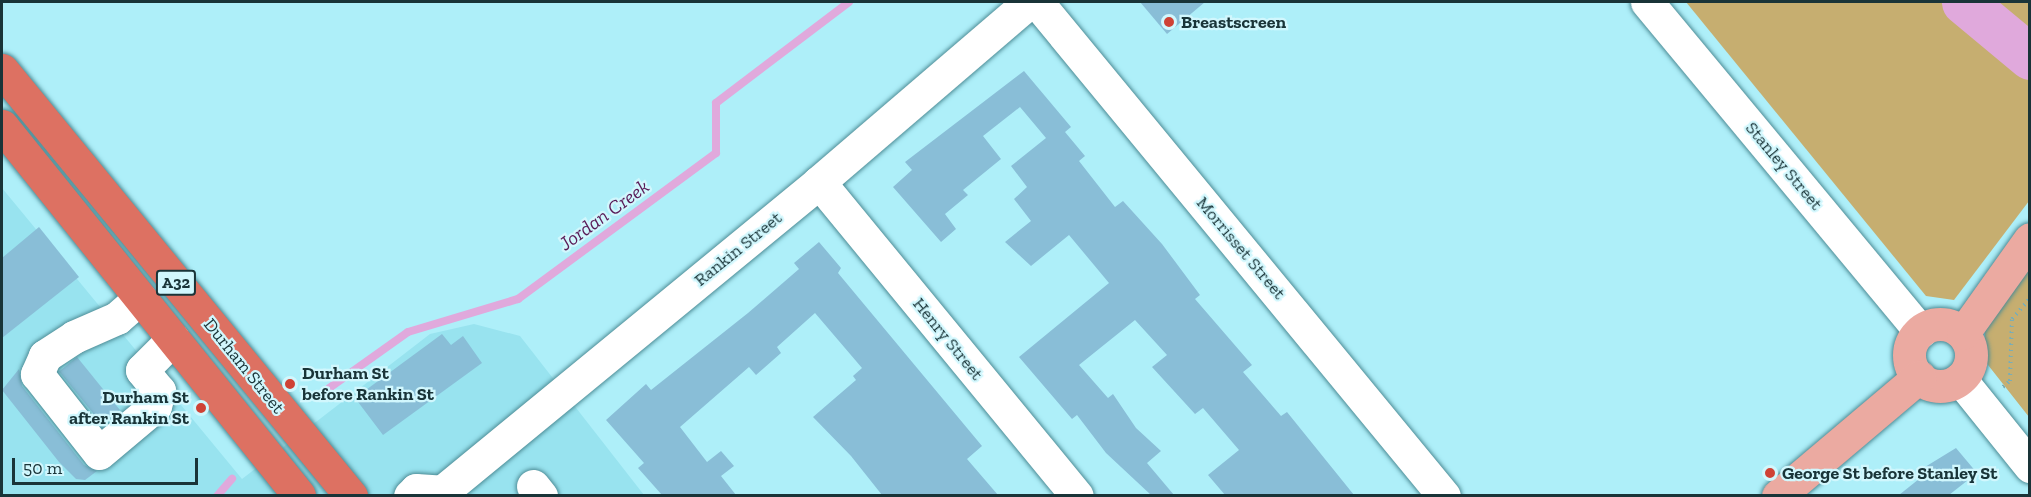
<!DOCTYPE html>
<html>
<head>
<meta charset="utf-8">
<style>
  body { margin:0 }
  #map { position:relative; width:2031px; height:497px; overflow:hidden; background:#aeeff9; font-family:"Zilla Slab",serif }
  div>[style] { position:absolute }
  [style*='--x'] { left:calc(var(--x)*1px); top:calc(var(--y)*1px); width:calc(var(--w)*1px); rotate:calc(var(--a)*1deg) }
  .built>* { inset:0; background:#98e3ef }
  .green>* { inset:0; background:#c6ae70 }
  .stream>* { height:8px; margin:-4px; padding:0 4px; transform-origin:4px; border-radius:4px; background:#e0a9dc }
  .river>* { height:45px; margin:-22.5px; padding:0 22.5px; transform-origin:22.5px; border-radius:22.5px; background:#e0a9dc }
  .building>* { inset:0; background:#89bed7; transform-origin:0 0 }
  .path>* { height:4px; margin-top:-2px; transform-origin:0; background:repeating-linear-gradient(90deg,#7aaeb6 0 1.5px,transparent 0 6px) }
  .roads { filter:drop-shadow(0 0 2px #4d8c96) drop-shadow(0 0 2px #4d8c96) }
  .minor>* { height:33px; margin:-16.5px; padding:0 16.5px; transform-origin:16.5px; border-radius:16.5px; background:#fff }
  .major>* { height:33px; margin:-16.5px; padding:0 16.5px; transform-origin:16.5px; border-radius:16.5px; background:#ebaaa1 }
  .major>.ring { margin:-16.5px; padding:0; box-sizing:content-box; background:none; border:33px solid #ebaaa1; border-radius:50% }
  .highway>* { height:33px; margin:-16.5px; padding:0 16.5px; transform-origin:16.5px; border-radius:16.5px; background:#dd7162 }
  .dots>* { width:16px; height:16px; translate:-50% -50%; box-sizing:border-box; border:3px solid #d1f7fd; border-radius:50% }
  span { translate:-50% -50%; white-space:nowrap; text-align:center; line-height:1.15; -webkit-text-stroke:4.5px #d1f7fd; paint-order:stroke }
  .shield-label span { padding:2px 4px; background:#d1f7fd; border:2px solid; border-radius:4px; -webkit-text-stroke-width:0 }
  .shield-label { font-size:16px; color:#193438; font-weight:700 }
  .poi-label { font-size:18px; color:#193438; font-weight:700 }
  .left { translate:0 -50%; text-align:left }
  .right { translate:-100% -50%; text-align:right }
  .street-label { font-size:18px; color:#193438 }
  .water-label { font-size:20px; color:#591a57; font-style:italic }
  .frame { position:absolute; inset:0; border:3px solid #193438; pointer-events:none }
  .scale { position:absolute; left:12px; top:458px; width:186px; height:27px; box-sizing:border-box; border:3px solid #193438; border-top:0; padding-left:8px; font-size:18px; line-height:21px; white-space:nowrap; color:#193438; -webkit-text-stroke:4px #d1f7fd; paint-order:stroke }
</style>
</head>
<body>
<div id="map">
  <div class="built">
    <div style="clip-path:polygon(2px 188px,242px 479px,430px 334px,474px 324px,520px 336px,644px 495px,2px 495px)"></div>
  </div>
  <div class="green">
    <div style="clip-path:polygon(1686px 2px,2029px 2px,2029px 201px,1954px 300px,1926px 296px)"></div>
    <div style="clip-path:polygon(2029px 266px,2029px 417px,1977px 351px,1985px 349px,1985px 331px)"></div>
  </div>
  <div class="stream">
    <div style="--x:318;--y:396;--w:110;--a:-35.4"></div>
    <div style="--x:408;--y:332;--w:115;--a:-16.7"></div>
    <div style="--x:518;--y:299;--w:246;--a:-36.4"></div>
    <div style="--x:716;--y:153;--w:50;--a:-90"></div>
    <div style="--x:716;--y:103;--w:167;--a:-37.2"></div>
    <div style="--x:217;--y:496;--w:23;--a:-49"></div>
  </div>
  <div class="river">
    <div style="--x:1964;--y:2;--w:86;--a:39.8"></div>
  </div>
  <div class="building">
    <div style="clip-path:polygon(1140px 2px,1205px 2px,1167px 34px)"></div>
    <div style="clip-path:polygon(1024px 71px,1071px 127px,1065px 132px,1085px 156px,1079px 161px,1115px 207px,1123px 201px,1162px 244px,1200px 295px,1195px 299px,1252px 365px,1243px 372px,1281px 416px,1287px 412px,1354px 495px,1225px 495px,1208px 475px,1239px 450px,1203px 408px,1195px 414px,1152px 367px,1167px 355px,1135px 320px,1079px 365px,1108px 398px,1113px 394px,1136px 428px,1161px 451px,1147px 463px,1174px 495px,1151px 495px,1106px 453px,1077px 415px,1072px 419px,1019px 357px,1109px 283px,1069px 235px,1031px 266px,1005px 242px,1031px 221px,1014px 199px,1027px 187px,1011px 166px,1046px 138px,1020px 107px,983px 136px,1001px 159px,963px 190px,968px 195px,945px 214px,956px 229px,941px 242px,893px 187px,912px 170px,905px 162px)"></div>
    <div style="clip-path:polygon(39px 227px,79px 277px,2px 338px,2px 258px)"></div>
    <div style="clip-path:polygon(819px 242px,841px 268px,838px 273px,982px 446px,967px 459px,998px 495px,882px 495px,851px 456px,813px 417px,856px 380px,853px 376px,862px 368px,815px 313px,777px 347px,781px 353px,756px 375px,749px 367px,680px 427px,707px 462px,721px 451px,734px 466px,721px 476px,736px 495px,662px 495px,638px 468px,644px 463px,606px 420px,646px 384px,651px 390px,748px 313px,799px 269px,794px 263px)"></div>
    <div style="clip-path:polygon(442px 334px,451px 345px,463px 336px,482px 363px,383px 435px,355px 398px)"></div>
    <div style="left:77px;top:357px;width:68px;height:23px;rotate:51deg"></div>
    <div style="clip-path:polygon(19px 369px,22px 386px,84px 465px,97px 471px,85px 480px,76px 479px,59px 462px,2px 390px)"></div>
    <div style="clip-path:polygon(1956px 448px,1977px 473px,1949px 495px,1899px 495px,1929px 471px,1925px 467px)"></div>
  </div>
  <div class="path">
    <div style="--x:2003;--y:387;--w:9;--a:-41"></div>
    <div style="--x:2010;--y:381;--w:62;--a:-88.2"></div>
    <div style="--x:2012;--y:319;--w:28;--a:-49"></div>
  </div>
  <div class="roads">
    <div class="minor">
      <div style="--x:1037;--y:2;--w:640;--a:50.52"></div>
      <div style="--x:1647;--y:2;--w:428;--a:50.3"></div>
      <div style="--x:819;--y:182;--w:406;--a:50.6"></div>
      <div style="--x:140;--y:298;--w:30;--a:139"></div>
      <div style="--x:117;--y:318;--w:47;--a:156.2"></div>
      <div style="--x:74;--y:337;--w:35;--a:147"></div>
      <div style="--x:45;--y:356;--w:20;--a:114"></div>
      <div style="--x:37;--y:374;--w:100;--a:51.9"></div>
      <div style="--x:99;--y:453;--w:73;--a:-40"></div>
      <div style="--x:155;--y:406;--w:16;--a:-75"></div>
      <div style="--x:159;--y:391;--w:27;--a:-129"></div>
      <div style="--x:142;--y:370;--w:44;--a:-45"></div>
      <div style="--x:1960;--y:379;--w:112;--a:51.2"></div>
      <div style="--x:533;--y:486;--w:13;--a:51"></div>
      <div style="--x:410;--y:496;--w:8;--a:-45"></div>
      <div style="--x:416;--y:490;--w:26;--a:4"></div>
      <div style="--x:442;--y:492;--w:488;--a:-39.4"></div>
      <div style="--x:819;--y:182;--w:277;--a:-40.6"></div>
    </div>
    <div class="major">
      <div class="ring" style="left:1909px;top:324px;width:29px;height:29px"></div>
      <div style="--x:1963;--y:333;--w:115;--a:-54.5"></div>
      <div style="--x:1778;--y:496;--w:185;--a:-40.2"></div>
    </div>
    <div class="highway">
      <div style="--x:2;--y:70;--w:551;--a:50.67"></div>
      <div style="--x:2;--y:126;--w:474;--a:51.2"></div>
    </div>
  </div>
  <div class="dots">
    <div style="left:1169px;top:22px;background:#cf4235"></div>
    <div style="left:290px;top:384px;background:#cf4235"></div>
    <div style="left:201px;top:408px;background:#cf4235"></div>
    <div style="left:1770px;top:473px;background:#cf4235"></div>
  </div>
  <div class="shield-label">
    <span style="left:176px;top:283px">A32</span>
  </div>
  <div class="poi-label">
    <span class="left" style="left:1181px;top:22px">Breastscreen</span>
    <span class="left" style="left:302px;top:384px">Durham St<br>before Rankin St</span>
    <span class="right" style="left:189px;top:408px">Durham St<br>after Rankin St</span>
    <span class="left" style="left:1782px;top:473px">George St before Stanley St</span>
  </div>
  <div class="street-label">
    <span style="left:1784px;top:166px;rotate:50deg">Stanley Street</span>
    <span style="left:1241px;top:248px;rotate:50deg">Morrisset Street</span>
    <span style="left:738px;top:249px;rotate:-39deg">Rankin Street</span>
    <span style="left:948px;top:339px;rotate:51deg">Henry Street</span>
    <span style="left:244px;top:366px;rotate:51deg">Durham Street</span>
  </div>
  <div class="water-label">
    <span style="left:604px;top:215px;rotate:-36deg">Jordan Creek</span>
  </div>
  <div class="frame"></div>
  <div class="scale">50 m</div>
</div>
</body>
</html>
